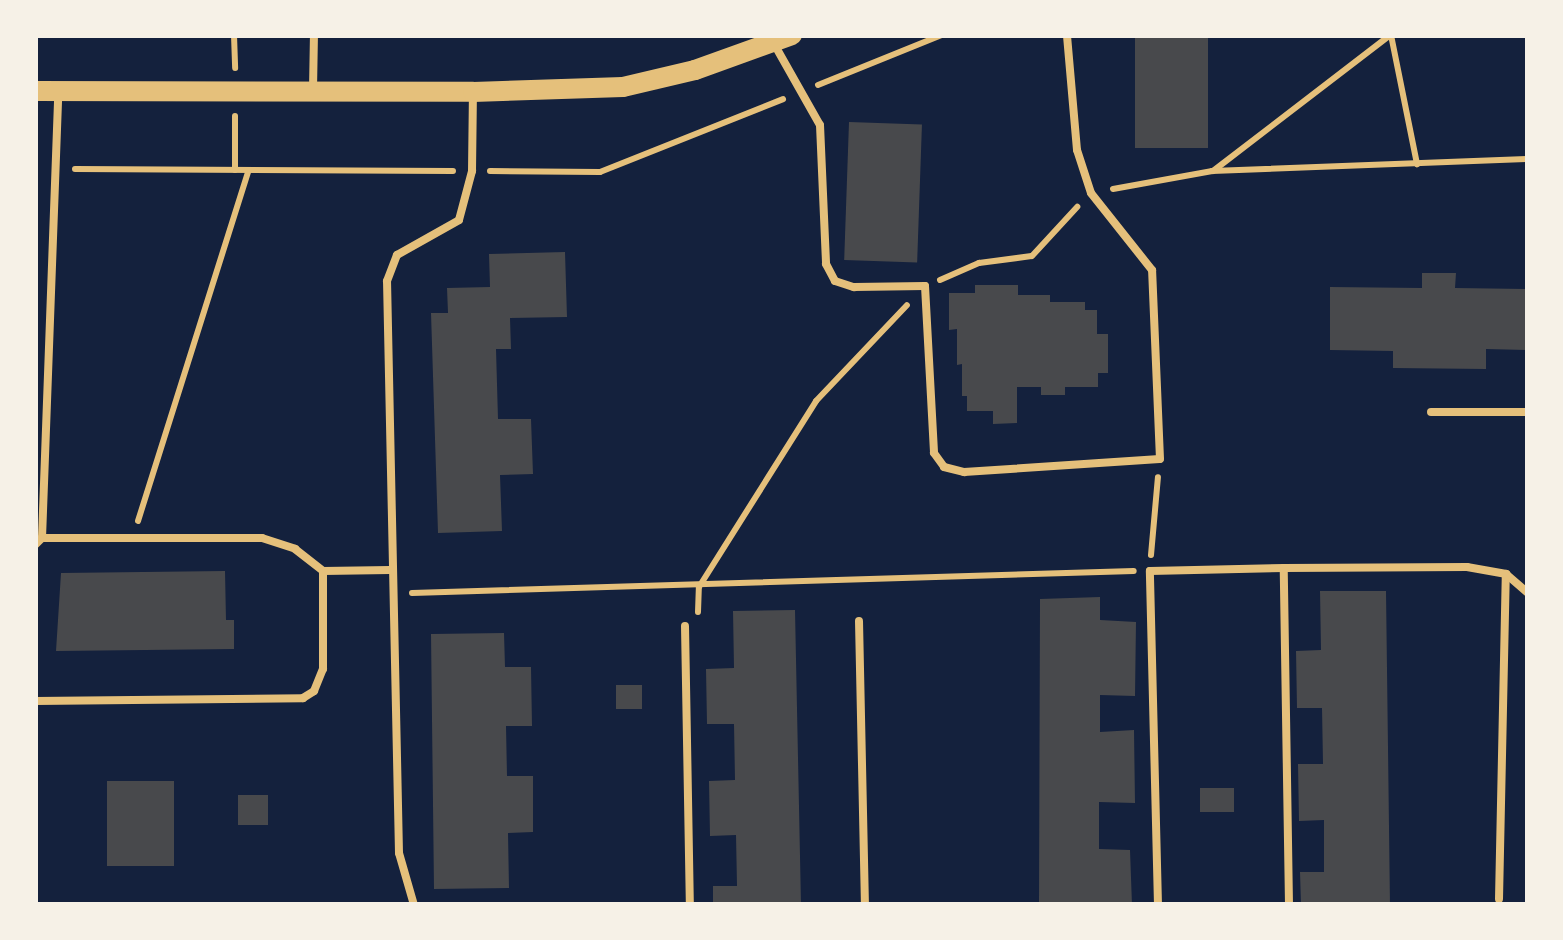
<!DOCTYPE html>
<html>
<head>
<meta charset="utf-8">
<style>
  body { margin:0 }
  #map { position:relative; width:1563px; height:940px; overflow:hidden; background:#14213d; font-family:"Fira Sans Condensed",sans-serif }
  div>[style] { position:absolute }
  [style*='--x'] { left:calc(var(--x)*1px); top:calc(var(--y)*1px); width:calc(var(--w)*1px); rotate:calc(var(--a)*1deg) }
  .building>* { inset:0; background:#48494c; transform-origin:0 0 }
  .path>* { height:6px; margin:-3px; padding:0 3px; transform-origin:3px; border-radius:3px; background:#e5c07b }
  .service>* { height:8px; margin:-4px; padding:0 4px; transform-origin:4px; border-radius:4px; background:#e5c07b }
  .secondary>* { height:20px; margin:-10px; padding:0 10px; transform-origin:10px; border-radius:10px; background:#e5c07b }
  span { translate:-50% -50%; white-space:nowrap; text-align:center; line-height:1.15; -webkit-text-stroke:8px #f6f1e7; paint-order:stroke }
  .frame { position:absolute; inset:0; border:38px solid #f6f1e7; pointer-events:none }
</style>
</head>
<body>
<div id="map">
  <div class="building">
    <div style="left:1135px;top:35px;width:73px;height:113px"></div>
    <div style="left:849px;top:122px;width:73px;height:138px;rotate:2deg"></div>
    <div style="clip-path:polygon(565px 252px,567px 317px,510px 318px,511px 349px,496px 349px,498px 419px,531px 419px,533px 474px,500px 475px,502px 531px,438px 533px,431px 313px,448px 313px,447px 288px,490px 287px,489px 254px)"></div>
    <div style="clip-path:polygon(1422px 273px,1456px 273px,1455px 288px,1528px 289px,1528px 350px,1486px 349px,1486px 369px,1393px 368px,1393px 351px,1330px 350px,1330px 287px,1422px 288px)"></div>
    <div style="clip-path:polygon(975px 285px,1018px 285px,1018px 295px,1050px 295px,1050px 302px,1085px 302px,1085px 310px,1097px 310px,1097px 334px,1108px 334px,1108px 373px,1098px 373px,1098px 387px,1065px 387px,1065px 395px,1041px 395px,1041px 387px,1017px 387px,1017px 423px,993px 424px,993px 411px,967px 411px,967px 396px,962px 396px,962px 364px,957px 365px,957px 329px,949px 330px,949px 293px,975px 293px)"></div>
    <div style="clip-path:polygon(225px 571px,226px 620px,234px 620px,234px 649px,56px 651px,61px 573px)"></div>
    <div style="clip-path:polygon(1320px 591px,1386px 591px,1390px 905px,1301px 905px,1300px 872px,1324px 872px,1324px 820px,1299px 821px,1298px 764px,1323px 764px,1322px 708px,1297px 708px,1296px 651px,1321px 650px)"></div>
    <div style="clip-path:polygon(1100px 597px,1100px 620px,1136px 622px,1135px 696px,1100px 695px,1100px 732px,1134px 730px,1135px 803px,1099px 802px,1099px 849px,1130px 850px,1132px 905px,1039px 905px,1040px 599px)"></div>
    <div style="clip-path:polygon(795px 610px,801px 905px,713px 905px,713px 886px,737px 886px,736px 835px,710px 836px,709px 781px,735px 780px,734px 724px,707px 724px,706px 669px,734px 668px,733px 611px)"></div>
    <div style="clip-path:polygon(504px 633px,505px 667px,531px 667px,532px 726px,506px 726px,507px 776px,533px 776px,533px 832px,508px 833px,509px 888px,434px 889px,431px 634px)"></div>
    <div style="left:642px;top:685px;width:24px;height:26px;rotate:90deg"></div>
    <div style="left:107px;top:781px;width:67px;height:85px"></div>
    <div style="left:1200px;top:788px;width:34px;height:24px"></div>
    <div style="left:238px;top:795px;width:30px;height:30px"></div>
  </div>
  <div class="path">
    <div style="--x:234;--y:35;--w:33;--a:88"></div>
    <div style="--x:1391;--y:35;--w:132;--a:78.6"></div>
    <div style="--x:818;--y:85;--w:134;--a:-22"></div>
    <div style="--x:235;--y:116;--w:54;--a:90"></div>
    <div style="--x:75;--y:169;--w:378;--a:0.3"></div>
    <div style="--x:490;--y:171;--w:110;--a:0.5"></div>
    <div style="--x:600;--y:172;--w:197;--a:-21.7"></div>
    <div style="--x:1213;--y:171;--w:223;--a:-37.5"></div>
    <div style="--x:1113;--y:189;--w:101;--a:-10.3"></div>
    <div style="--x:1212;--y:171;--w:316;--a:-2.2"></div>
    <div style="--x:940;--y:280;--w:43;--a:-23.6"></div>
    <div style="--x:979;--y:263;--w:53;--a:-7.5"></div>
    <div style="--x:1032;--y:256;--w:67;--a:-47.4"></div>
    <div style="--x:138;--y:521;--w:368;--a:-72.5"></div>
    <div style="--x:1151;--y:555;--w:78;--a:-84.9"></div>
    <div style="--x:412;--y:593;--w:722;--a:-1.75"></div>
    <div style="--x:698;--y:612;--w:25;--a:-88"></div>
    <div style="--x:699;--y:587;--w:220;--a:-57.8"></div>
    <div style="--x:816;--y:401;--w:132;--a:-46.5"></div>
  </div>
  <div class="service">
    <div style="--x:773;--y:42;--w:95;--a:60.5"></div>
    <div style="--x:820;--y:125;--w:139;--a:87.5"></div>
    <div style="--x:826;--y:264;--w:19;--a:62"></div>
    <div style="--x:835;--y:281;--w:20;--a:18"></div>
    <div style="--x:854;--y:287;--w:71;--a:-0.8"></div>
    <div style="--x:925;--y:286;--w:167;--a:86.9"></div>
    <div style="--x:934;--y:453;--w:17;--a:54"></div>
    <div style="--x:944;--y:467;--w:21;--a:14"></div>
    <div style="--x:964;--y:472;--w:196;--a:-3.8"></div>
    <div style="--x:1160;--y:459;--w:189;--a:-92.4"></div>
    <div style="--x:1152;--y:270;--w:98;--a:-128.4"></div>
    <div style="--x:1091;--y:193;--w:45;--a:-108"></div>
    <div style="--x:1077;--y:150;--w:115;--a:-95"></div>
    <div style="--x:313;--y:90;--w:55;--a:-89"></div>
    <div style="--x:1431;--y:412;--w:97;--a:0"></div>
    <div style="--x:42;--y:538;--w:220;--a:0"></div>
    <div style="--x:262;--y:538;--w:35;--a:18"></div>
    <div style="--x:295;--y:549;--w:36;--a:38"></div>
    <div style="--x:35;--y:545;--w:10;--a:-45"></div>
    <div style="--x:42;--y:538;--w:443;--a:-87.9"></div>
    <div style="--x:859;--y:621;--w:284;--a:88.8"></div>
    <div style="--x:685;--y:626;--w:279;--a:89"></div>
    <div style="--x:35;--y:701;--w:268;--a:-0.6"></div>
    <div style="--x:303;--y:698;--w:13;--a:-32"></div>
    <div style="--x:314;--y:691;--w:24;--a:-68"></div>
    <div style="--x:323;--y:669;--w:98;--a:-90"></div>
    <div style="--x:323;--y:571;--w:67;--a:-0.9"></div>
    <div style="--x:1499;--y:899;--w:325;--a:-88.8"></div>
    <div style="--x:414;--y:905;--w:54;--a:-106.1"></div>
    <div style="--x:399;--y:853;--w:572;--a:-91.2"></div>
    <div style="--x:387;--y:281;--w:28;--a:-69"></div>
    <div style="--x:397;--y:255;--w:71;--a:-29.4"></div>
    <div style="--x:459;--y:220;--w:51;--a:-75.1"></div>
    <div style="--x:472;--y:171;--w:79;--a:-89.3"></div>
    <div style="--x:1158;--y:905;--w:334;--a:-91.4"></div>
    <div style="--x:1150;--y:571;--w:134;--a:-1.3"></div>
    <div style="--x:1289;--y:905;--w:337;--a:-90.9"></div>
    <div style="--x:1284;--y:568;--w:183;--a:-0.3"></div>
    <div style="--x:1467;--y:567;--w:40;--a:10"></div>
    <div style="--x:1506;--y:574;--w:29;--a:41"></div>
  </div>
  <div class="secondary">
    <div style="--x:35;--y:91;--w:438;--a:0.1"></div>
    <div style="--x:473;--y:92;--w:150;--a:-1.9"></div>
    <div style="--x:623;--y:87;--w:74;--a:-13.3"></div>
    <div style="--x:695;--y:70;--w:103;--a:-19.8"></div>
  </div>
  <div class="frame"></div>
</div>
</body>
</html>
